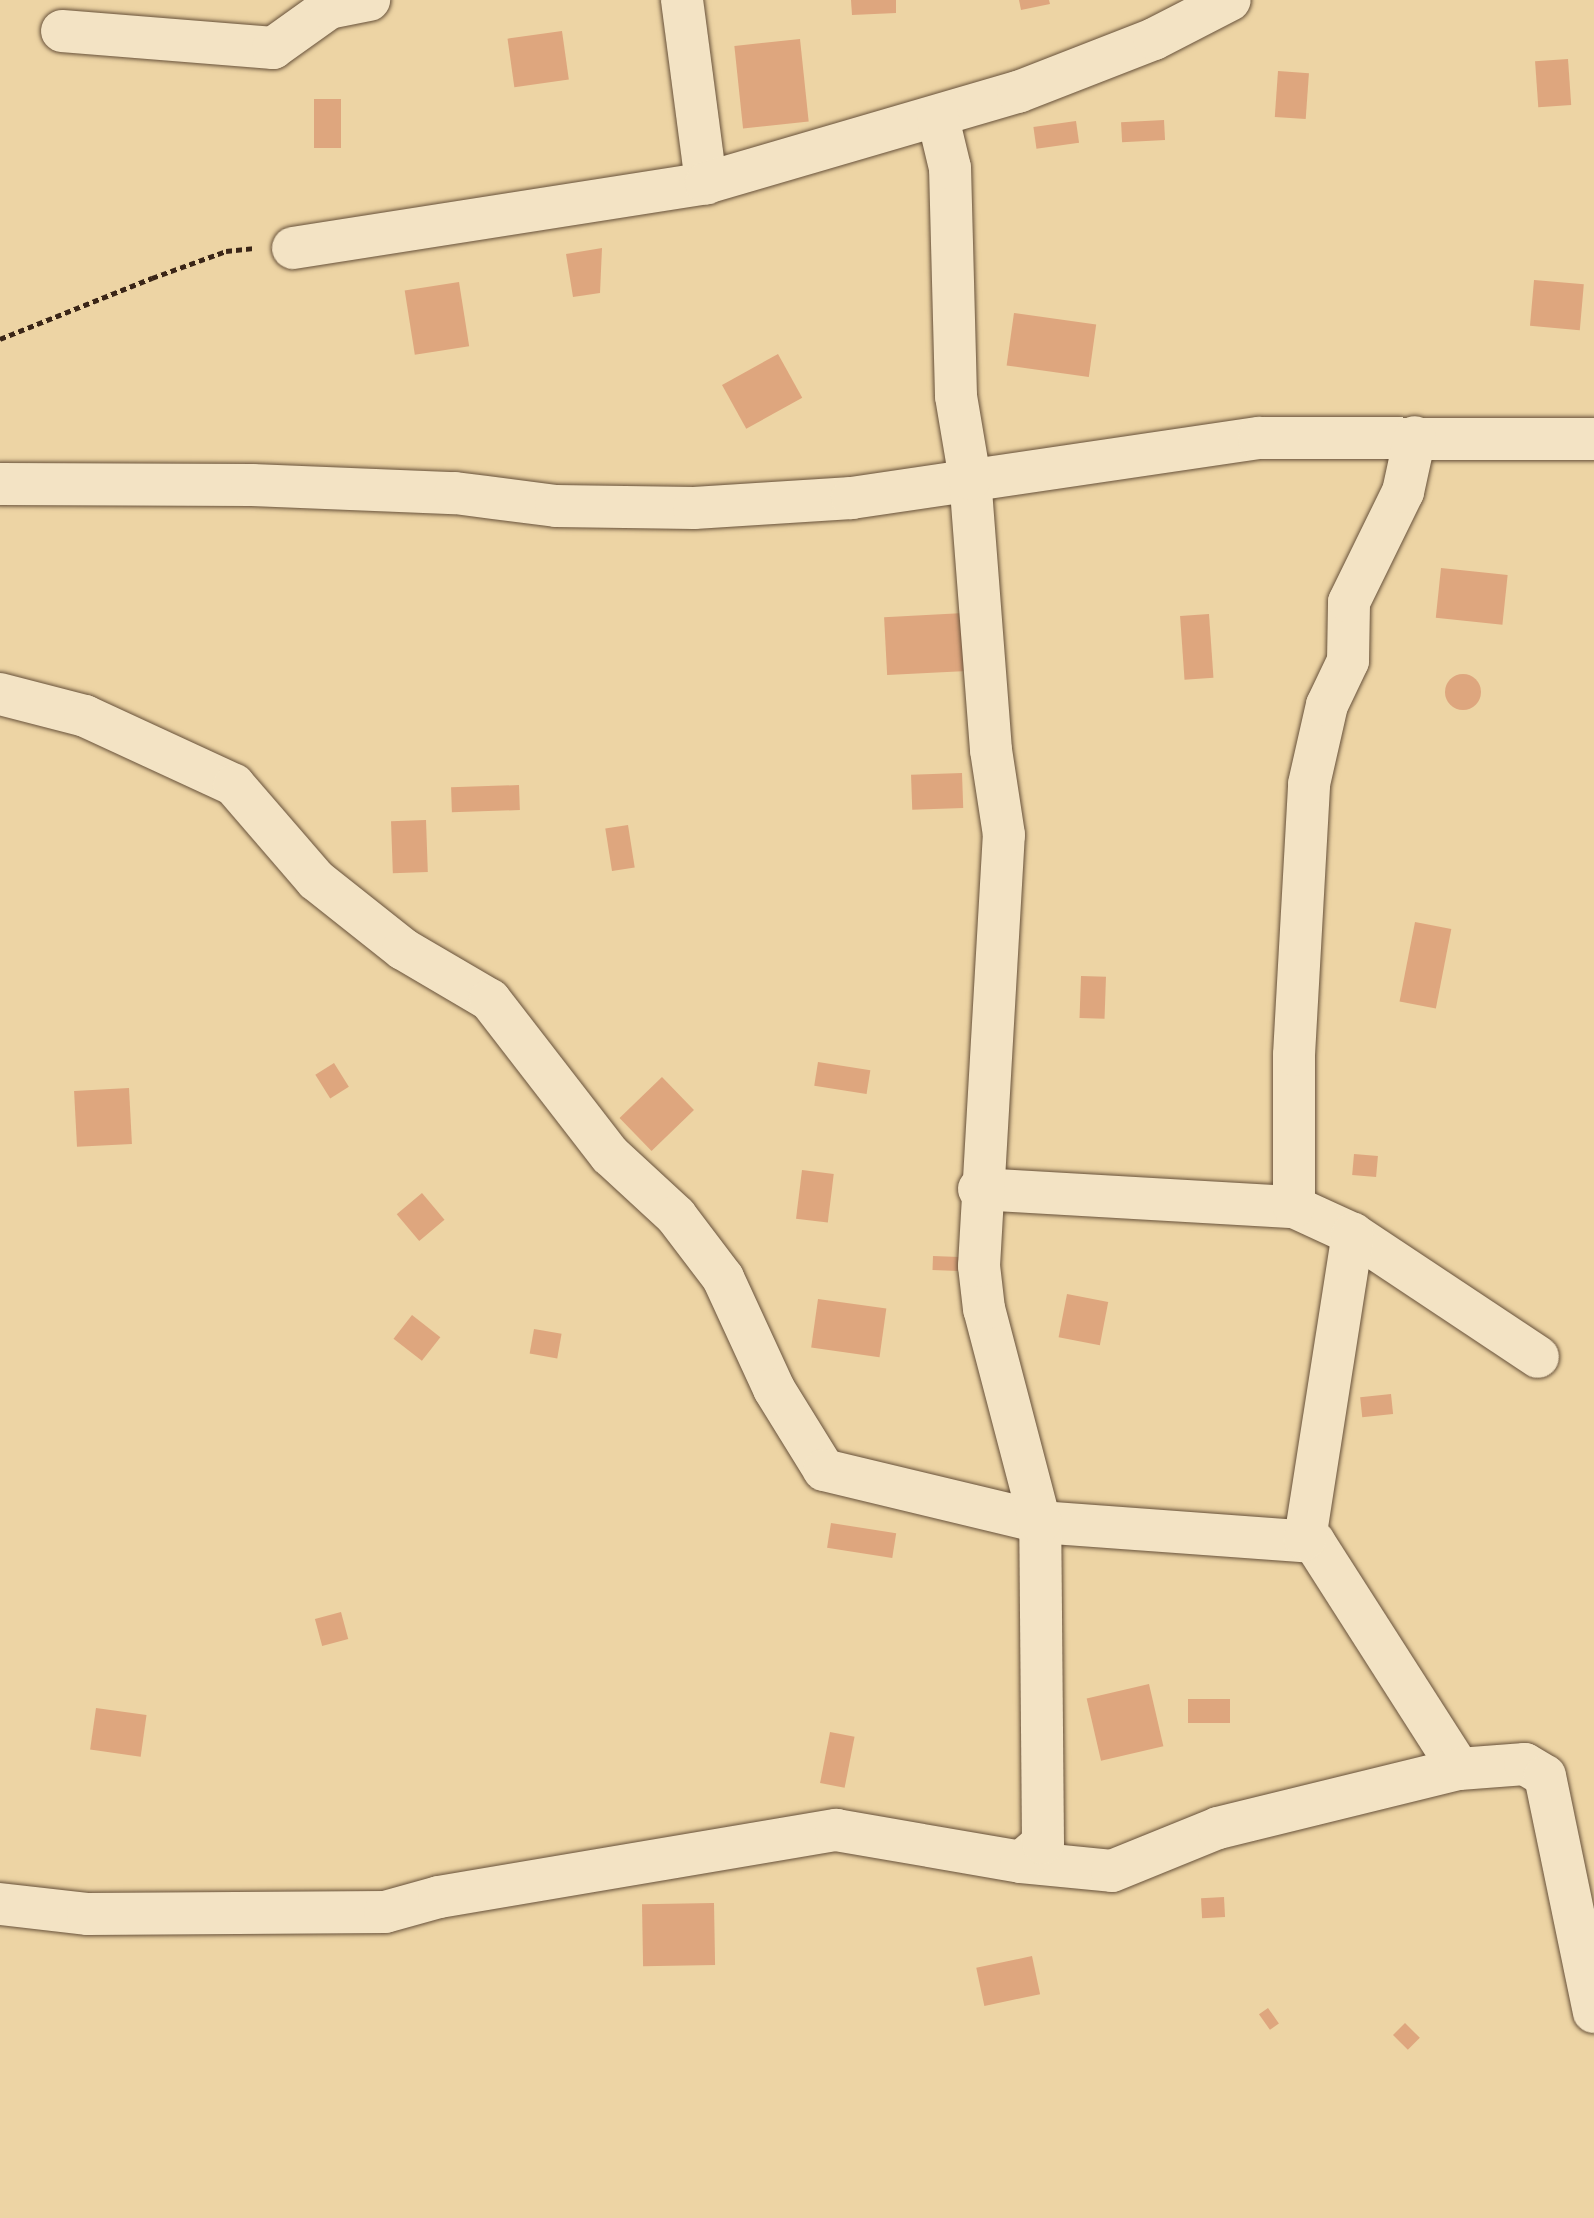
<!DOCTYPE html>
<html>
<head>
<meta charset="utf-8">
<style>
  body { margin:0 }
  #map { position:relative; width:1594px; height:2218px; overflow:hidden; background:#edd4a4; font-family:"Gentium Book Plus",serif }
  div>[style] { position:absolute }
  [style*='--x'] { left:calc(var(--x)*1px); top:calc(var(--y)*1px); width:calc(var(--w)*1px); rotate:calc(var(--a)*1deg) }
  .building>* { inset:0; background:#dea67e; transform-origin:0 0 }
  .round { border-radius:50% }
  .path>* { height:5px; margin-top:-2.5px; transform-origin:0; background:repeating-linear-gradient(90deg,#3a2517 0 6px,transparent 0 10px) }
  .roads { filter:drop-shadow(0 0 2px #67513a) drop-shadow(0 0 2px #67513a) }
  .street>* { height:42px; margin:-21px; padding:0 21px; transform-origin:21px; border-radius:21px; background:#f3e3c4 }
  span { translate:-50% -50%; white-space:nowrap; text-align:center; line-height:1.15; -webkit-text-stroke:8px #f3e3c4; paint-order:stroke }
</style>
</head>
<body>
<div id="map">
  <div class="building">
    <div style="clip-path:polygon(851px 0,896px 0,896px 13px,852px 15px)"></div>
    <div style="clip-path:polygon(1019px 0,1049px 0,1050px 4px,1021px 10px)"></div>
    <div style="left:562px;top:31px;width:49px;height:55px;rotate:82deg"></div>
    <div style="left:800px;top:39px;width:83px;height:66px;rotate:84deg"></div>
    <div style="left:1568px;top:59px;width:46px;height:33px;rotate:86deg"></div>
    <div style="left:1278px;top:71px;width:31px;height:46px;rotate:4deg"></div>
    <div style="left:314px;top:99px;width:27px;height:49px"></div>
    <div style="left:1164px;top:120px;width:20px;height:43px;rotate:87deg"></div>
    <div style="left:1076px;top:121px;width:22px;height:43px;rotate:82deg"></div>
    <div style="clip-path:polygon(602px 248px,600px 293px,573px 297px,566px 254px)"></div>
    <div style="left:1534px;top:280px;width:50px;height:46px;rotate:5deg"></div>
    <div style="left:459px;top:282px;width:65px;height:55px;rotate:81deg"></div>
    <div style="left:1014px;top:313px;width:83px;height:53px;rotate:8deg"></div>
    <div style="left:778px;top:354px;width:50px;height:64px;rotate:61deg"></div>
    <div style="left:1441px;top:568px;width:67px;height:50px;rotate:6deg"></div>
    <div style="left:964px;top:613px;width:58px;height:80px;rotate:87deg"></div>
    <div style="left:1209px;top:614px;width:64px;height:29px;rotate:86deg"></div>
    <div class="round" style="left:1445px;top:674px;width:36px;height:36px"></div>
    <div style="left:962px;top:773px;width:35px;height:51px;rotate:88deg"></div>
    <div style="left:519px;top:785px;width:25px;height:68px;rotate:88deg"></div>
    <div style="left:426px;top:820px;width:52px;height:35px;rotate:88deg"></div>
    <div style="left:628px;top:825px;width:43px;height:23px;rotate:81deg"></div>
    <div style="left:1415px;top:922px;width:37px;height:81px;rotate:11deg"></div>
    <div style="left:1081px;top:976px;width:25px;height:42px;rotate:2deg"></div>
    <div style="left:818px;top:1062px;width:53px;height:24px;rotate:9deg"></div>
    <div style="left:334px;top:1063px;width:28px;height:22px;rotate:58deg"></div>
    <div style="left:662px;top:1077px;width:46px;height:59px;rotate:46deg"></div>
    <div style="left:129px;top:1088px;width:56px;height:55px;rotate:87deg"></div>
    <div style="left:1354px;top:1154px;width:24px;height:21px;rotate:5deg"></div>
    <div style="left:802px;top:1170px;width:32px;height:49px;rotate:7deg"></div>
    <div style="left:422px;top:1193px;width:35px;height:33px;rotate:50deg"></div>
    <div style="left:933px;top:1256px;width:26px;height:14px;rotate:2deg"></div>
    <div style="left:1067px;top:1294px;width:42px;height:44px;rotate:11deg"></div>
    <div style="left:818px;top:1299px;width:69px;height:49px;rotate:8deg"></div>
    <div style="left:412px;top:1315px;width:36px;height:30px;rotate:38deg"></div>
    <div style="left:534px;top:1329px;width:28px;height:25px;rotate:10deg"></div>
    <div style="left:1391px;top:1394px;width:20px;height:31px;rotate:84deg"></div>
    <div style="left:831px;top:1523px;width:66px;height:25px;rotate:9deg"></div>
    <div style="left:341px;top:1612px;width:28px;height:27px;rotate:75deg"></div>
    <div style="left:1149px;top:1684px;width:64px;height:64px;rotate:77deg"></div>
    <div style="left:1188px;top:1699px;width:42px;height:24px"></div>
    <div style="left:96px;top:1708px;width:51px;height:42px;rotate:8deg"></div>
    <div style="left:830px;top:1732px;width:25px;height:52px;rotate:11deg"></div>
    <div style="left:1224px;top:1897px;width:20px;height:23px;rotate:87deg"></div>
    <div style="left:714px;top:1903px;width:62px;height:72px;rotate:89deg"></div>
    <div style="left:1032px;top:1956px;width:39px;height:57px;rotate:78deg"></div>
    <div style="left:1268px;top:2008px;width:19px;height:11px;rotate:55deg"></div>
    <div style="left:1405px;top:2023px;width:21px;height:17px;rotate:45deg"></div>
  </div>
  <div class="path">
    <div style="--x:0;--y:339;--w:164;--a:-21.9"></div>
    <div style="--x:152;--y:278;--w:79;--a:-20"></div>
    <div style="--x:226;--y:251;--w:30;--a:-6"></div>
  </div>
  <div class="roads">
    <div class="street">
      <div style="--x:682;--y:0;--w:185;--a:82.5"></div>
      <div style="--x:62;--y:31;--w:212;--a:4.6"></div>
      <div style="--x:273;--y:48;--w:69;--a:-35.5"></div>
      <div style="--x:329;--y:8;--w:41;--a:-11.3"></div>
      <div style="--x:293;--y:248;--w:418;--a:-8.9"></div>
      <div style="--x:706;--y:183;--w:325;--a:-16.3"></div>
      <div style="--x:1018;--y:92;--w:146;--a:-21.3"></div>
      <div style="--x:1154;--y:39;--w:85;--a:-27.2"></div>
      <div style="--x:0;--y:484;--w:252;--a:0.2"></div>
      <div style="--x:252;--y:485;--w:203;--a:2.3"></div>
      <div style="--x:455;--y:493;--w:102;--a:7.3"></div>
      <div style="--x:556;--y:506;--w:138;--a:0.8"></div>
      <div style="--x:694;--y:508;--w:158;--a:-3.6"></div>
      <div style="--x:852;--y:498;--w:411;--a:-8.4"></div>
      <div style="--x:1259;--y:438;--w:335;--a:0.2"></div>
      <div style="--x:0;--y:694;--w:88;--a:14.5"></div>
      <div style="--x:85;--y:716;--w:164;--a:24.8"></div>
      <div style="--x:234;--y:785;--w:125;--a:49.2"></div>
      <div style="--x:316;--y:880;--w:111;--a:38.4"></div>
      <div style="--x:403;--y:949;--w:101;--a:30.4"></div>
      <div style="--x:490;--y:1000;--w:196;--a:52.3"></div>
      <div style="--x:610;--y:1155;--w:90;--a:42.7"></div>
      <div style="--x:676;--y:1216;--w:78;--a:52.8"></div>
      <div style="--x:723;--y:1278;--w:122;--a:65.3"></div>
      <div style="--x:774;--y:1389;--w:95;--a:58.3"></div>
      <div style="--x:824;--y:1470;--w:222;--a:13.5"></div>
      <div style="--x:1040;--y:1522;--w:275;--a:4.2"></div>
      <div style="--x:1314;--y:1542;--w:269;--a:57.4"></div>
      <div style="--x:979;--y:1189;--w:316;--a:3.3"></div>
      <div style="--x:1294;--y:1207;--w:65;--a:24.6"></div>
      <div style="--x:1353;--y:1234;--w:222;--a:33.6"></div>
      <div style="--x:1294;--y:1207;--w:152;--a:-90"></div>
      <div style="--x:1294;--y:1055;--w:271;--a:-86.8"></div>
      <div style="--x:1309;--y:784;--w:81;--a:-77.2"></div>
      <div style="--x:1327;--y:705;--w:49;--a:-64.5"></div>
      <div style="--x:1348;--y:661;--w:59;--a:-89"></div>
      <div style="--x:1349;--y:602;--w:123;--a:-63.9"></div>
      <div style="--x:1403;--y:492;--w:56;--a:-77.7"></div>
      <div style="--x:1305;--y:1539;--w:309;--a:-81.1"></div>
      <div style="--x:1021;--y:1862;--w:91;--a:5.6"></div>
      <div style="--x:1112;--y:1871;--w:114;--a:-22.1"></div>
      <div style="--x:1218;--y:1828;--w:248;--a:-13.8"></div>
      <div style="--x:1459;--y:1769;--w:66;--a:-4.3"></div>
      <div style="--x:1525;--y:1764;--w:23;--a:31"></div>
      <div style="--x:1545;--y:1776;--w:241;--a:78.3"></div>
      <div style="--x:0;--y:1904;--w:89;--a:6.5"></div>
      <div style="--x:88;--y:1914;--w:297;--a:-0.4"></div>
      <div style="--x:385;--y:1912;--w:56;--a:-15.5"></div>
      <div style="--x:439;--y:1897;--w:403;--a:-9.6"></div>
      <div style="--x:836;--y:1830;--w:188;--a:9.8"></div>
      <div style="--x:1021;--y:1862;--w:29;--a:-41"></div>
      <div style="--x:1043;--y:1843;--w:321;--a:-90.5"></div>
      <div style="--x:1040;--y:1522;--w:220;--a:-104.7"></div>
      <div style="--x:984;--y:1309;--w:43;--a:-96.6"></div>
      <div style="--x:979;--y:1266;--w:432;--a:-86.7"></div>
      <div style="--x:1004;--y:835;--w:86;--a:-98.7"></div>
      <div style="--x:991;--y:750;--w:272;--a:-94.4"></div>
      <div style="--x:970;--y:479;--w:84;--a:-99.6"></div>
      <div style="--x:956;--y:396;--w:228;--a:-91.5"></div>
      <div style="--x:950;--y:168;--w:51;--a:-103.5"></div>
    </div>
  </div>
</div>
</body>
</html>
